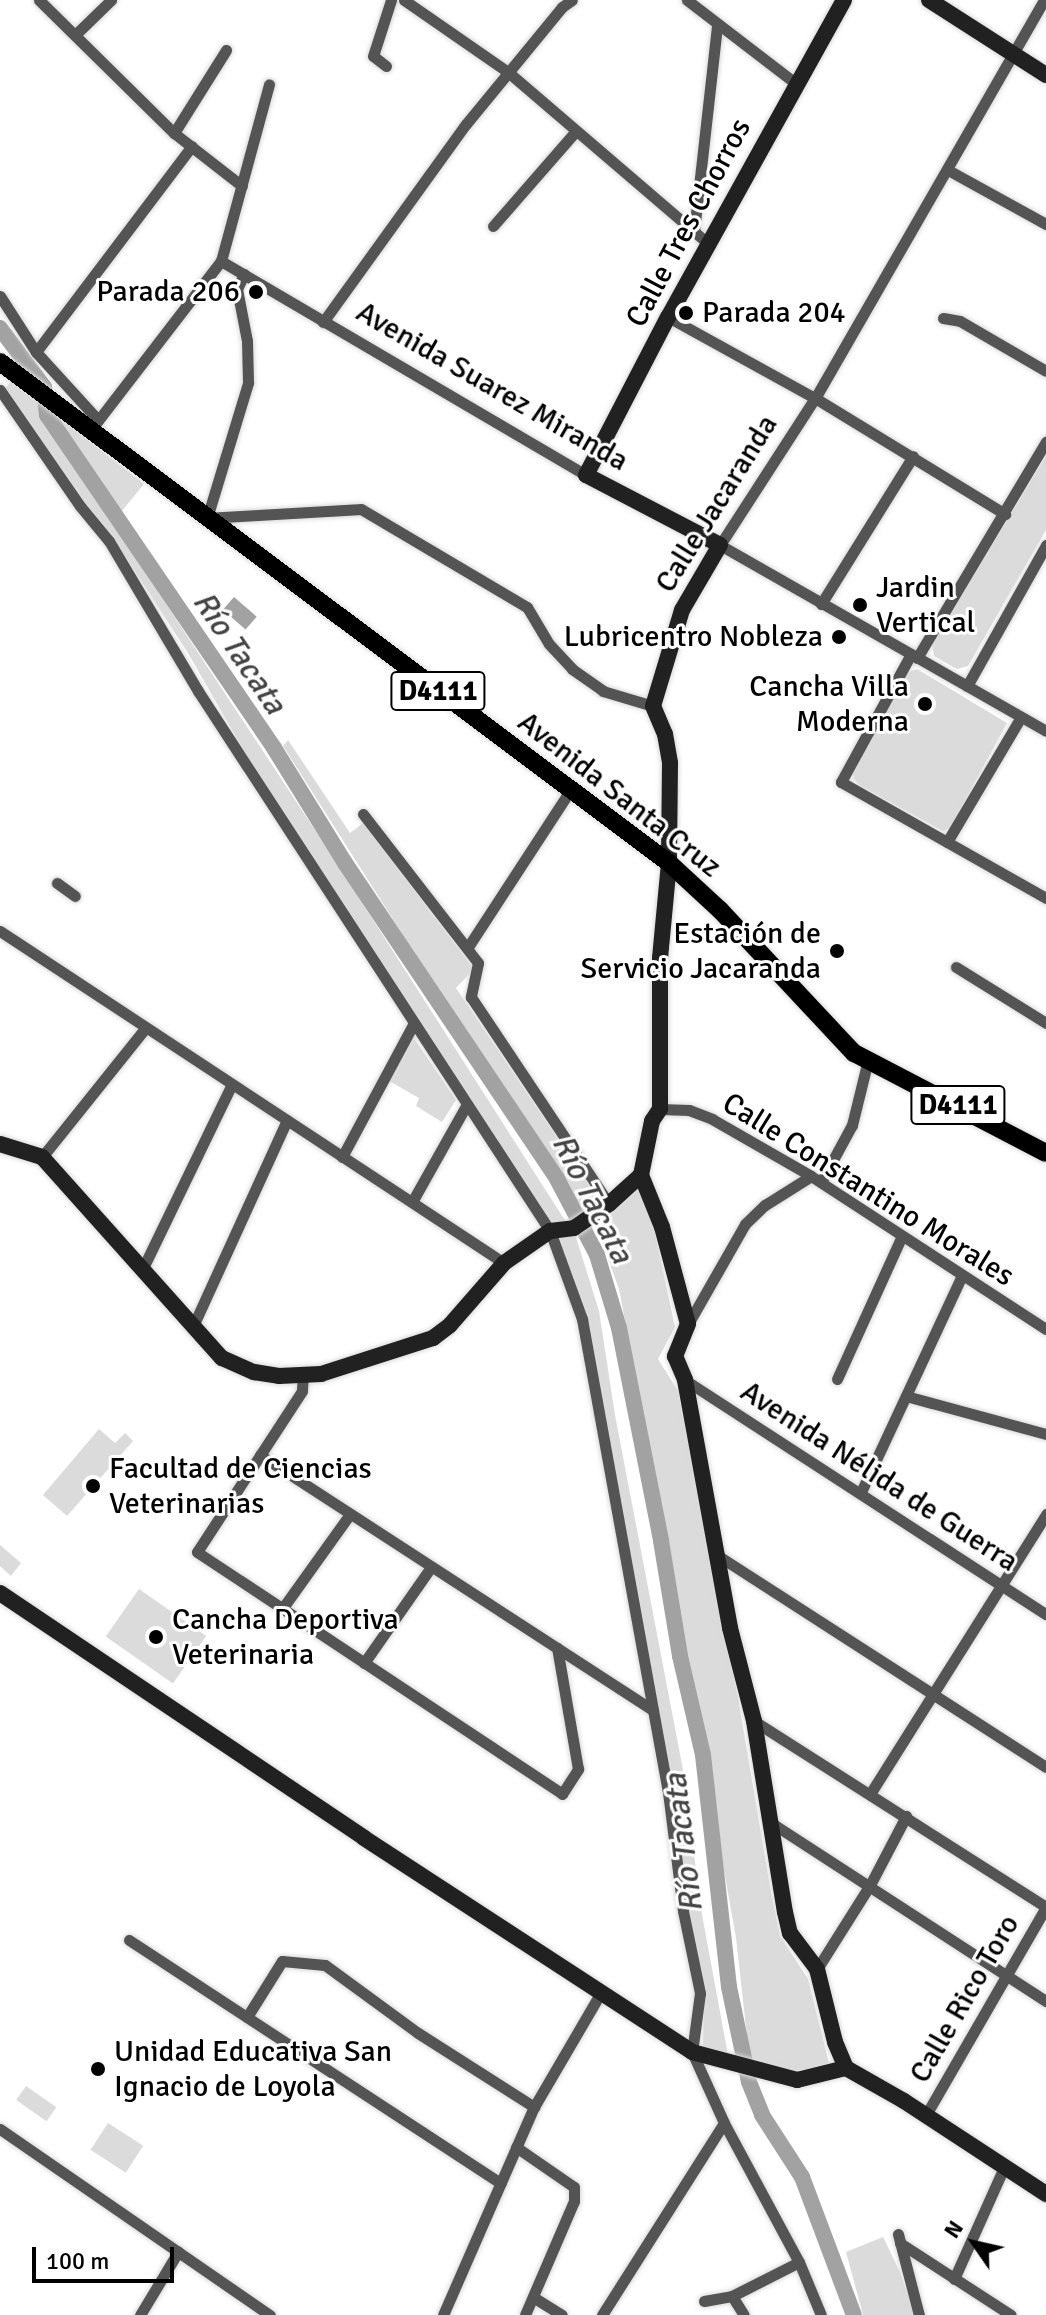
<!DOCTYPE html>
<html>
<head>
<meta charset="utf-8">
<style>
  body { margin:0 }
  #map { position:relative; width:1046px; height:2315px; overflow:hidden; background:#fff; font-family:Signika,sans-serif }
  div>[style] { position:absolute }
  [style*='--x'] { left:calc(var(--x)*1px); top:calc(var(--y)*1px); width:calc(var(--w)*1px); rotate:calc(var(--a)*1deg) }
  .green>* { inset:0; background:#dbdbdb; transform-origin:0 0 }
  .water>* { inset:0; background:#a2a2a2; transform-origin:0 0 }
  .river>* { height:16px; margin:-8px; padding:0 8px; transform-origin:8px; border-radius:8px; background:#a2a2a2 }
  .roads { filter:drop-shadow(0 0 2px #dbdbdb) drop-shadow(0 0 2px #dbdbdb) }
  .street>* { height:11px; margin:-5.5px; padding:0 5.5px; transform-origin:5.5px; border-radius:5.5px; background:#545454 }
  .secondary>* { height:16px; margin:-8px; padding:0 8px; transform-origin:8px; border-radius:8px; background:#212121 }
  .primary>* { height:18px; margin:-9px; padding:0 9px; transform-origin:9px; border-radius:9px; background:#000 }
  .dots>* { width:22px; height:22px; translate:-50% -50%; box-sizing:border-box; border:4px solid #fff; border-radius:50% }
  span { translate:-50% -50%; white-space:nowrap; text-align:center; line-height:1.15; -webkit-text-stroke:6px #fff; paint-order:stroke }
  .shield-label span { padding:2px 6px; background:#fff; border:2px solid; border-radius:6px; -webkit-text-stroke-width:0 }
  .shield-label { font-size:28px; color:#000; font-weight:700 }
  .street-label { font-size:30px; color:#000 }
  .poi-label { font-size:30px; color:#000 }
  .right { translate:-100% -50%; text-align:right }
  .left { translate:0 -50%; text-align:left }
  .water-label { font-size:32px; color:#434343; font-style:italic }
  .north { position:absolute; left:934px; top:2203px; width:80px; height:80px; -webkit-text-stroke:6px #fff; paint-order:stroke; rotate:304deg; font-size:22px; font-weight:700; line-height:32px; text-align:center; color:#000 }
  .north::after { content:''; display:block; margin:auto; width:28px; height:36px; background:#000; clip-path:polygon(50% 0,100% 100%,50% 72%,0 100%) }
  .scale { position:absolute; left:32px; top:2247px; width:142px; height:36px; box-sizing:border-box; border:4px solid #000; border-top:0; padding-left:10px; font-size:24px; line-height:28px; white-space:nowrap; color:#000; -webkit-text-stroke:6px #fff; paint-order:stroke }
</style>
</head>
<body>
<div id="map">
  <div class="green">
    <div style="clip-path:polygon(11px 381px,43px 406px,41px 414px,338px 865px,566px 1222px,550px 1225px,247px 756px,188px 653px,114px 539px,84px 503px,5px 389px)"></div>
    <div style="clip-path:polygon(54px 414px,144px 484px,121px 512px)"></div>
    <div style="clip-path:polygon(1046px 456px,1046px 530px,968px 666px,957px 669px,934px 656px,932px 644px)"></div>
    <div style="clip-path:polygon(917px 669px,1007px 723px,950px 828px,943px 831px,859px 785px,854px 779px,853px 773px,906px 673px)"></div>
    <div style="clip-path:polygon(288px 740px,350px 833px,363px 823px,474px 969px,456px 988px,599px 1200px,582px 1215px,534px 1132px,441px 995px,283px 746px)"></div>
    <div style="clip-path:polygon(411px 1034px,456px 1100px,442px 1122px,416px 1106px,419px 1098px,384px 1078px)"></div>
    <div style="clip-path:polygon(638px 1190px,654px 1229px,675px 1327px,658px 1359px,678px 1391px,738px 1698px,771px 1892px,780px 1936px,808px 1979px,829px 2063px,819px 2067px,793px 2071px,750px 2063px,736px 1938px,650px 1454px,619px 1289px,595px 1222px)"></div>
    <div style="clip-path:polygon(575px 1234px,599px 1311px,615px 1415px,684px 1775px,701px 1909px,728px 2055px,703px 2047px,704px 1993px,686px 1911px,587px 1322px,557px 1237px)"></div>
    <div style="clip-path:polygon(99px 1429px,115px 1443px,125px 1433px,133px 1441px,67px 1516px,43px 1495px)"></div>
    <div style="clip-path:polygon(0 1545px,21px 1563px,11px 1576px,0 1566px)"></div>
    <div style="left:139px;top:1589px;width:82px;height:58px;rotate:35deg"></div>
    <div style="left:26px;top:2086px;width:37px;height:17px;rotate:35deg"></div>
    <div style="left:108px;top:2123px;width:42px;height:32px;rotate:33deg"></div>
    <div style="clip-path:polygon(883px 2237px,900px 2272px,915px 2315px,863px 2315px,846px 2252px)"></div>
  </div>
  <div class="water">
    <div style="left:234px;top:597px;width:30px;height:17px;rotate:41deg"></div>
  </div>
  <div class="river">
    <div style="--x:0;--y:328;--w:74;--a:53.3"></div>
    <div style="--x:44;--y:387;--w:28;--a:84"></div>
    <div style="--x:47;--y:415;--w:403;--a:55.7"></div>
    <div style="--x:274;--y:748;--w:135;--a:58.3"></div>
    <div style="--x:345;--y:863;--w:381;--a:56.1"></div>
    <div style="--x:557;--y:1179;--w:86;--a:62.2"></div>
    <div style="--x:597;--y:1255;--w:76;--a:73.2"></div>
    <div style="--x:619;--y:1328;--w:217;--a:78.8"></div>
    <div style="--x:661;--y:1541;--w:117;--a:80.6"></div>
    <div style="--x:680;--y:1656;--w:102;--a:76.9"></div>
    <div style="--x:703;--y:1755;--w:233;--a:83.6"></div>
    <div style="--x:729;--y:1987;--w:97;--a:78.1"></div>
    <div style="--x:749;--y:2082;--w:35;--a:68"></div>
    <div style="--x:762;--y:2115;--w:74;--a:57.2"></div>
    <div style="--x:802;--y:2177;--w:147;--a:69.4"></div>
  </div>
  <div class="roads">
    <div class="street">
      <div style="--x:39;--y:0;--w:190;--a:44.6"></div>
      <div style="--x:174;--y:133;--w:86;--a:37.9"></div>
      <div style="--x:404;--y:0;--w:126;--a:34.7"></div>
      <div style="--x:508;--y:72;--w:266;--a:40.6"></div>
      <div style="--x:687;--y:0;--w:136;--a:37.5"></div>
      <div style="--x:1044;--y:0;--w:459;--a:119.9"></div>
      <div style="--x:815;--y:398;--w:175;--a:122.9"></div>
      <div style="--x:720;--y:545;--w:375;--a:29.7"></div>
      <div style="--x:76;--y:34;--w:49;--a:-44.2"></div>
      <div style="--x:386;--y:66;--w:16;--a:-142"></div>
      <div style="--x:373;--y:56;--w:59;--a:-72.2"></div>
      <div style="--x:174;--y:133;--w:98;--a:-57.9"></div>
      <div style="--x:948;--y:170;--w:112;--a:28.9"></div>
      <div style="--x:493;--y:226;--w:125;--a:-48.9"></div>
      <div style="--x:694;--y:231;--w:206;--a:-83.6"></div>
      <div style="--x:221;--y:261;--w:423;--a:30.4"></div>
      <div style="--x:244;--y:274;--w:17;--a:115"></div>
      <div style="--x:237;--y:289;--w:53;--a:79.1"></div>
      <div style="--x:247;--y:341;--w:42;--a:88.6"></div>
      <div style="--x:248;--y:383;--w:141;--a:106.9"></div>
      <div style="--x:207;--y:518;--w:154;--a:-3.3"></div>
      <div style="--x:361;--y:509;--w:193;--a:30.6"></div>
      <div style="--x:527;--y:607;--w:43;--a:59.3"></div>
      <div style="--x:549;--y:644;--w:34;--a:47"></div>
      <div style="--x:572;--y:669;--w:38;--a:35"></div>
      <div style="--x:603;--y:691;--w:52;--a:16.7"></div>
      <div style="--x:0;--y:296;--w:67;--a:57.3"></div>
      <div style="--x:36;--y:352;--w:92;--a:47.6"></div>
      <div style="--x:668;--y:317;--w:168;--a:28.9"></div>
      <div style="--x:815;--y:398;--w:223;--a:31.4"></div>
      <div style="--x:943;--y:318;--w:17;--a:10"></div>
      <div style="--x:960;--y:321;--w:99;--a:30.2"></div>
      <div style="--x:323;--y:322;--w:244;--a:-54.2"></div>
      <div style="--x:466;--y:124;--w:151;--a:-50.6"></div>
      <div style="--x:562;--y:7;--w:12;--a:-35"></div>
      <div style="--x:36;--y:352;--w:258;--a:-52.9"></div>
      <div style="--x:0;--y:390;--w:141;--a:55.4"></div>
      <div style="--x:80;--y:506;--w:45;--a:50.4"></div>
      <div style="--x:109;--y:541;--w:174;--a:59.3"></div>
      <div style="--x:198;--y:691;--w:645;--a:56.9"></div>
      <div style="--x:550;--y:1231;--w:94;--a:70"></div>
      <div style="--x:582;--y:1319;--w:481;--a:79.7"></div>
      <div style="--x:668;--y:1792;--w:120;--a:82.8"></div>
      <div style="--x:683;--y:1911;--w:84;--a:78.3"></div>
      <div style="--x:700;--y:1993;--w:60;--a:97.7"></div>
      <div style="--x:692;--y:2052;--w:78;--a:65.7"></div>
      <div style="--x:724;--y:2123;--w:158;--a:61.7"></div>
      <div style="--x:799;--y:2262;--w:57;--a:67.5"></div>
      <div style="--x:90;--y:431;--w:215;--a:-52.4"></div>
      <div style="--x:221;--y:261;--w:183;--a:-74.8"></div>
      <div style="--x:821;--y:604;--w:174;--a:-58.1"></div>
      <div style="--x:911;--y:654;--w:146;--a:118.7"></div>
      <div style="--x:841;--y:782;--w:236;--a:29.5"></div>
      <div style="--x:917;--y:658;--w:252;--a:-59.2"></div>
      <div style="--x:967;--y:686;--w:162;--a:-60.7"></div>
      <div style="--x:363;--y:814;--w:188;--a:52.3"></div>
      <div style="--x:478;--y:963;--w:35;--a:102"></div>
      <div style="--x:471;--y:997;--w:249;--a:56.3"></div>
      <div style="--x:947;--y:842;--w:145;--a:-59.4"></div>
      <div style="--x:57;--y:883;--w:22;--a:36"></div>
      <div style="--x:0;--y:931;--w:604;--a:33.37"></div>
      <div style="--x:468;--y:947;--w:189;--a:-56.9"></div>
      <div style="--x:956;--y:967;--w:106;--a:31.9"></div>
      <div style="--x:660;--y:1109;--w:29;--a:2"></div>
      <div style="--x:689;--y:1110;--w:25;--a:21"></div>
      <div style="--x:712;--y:1119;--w:114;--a:29.9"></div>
      <div style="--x:811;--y:1176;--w:280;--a:33.1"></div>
      <div style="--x:42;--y:1157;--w:166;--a:-51.3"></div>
      <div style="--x:342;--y:1157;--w:152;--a:-61.8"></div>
      <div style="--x:821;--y:1182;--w:65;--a:-61.5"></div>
      <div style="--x:852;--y:1125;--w:67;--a:-76.2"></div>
      <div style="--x:412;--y:1202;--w:112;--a:-60.7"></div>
      <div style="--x:143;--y:1268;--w:204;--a:-64.2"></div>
      <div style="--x:194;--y:1324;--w:224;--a:-65.5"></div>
      <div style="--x:688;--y:1324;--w:115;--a:-60.3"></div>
      <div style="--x:745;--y:1224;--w:28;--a:-44"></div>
      <div style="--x:765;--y:1205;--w:54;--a:-32.2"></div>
      <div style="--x:303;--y:1375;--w:16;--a:94"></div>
      <div style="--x:302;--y:1391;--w:192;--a:123.1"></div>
      <div style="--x:197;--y:1552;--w:438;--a:33.5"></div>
      <div style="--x:562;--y:1794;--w:30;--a:-57"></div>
      <div style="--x:578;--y:1769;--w:123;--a:-99.8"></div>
      <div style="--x:837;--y:1379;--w:157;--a:-65.6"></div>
      <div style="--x:685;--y:1380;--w:430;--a:33"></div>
      <div style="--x:906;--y:1396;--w:145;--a:15.2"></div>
      <div style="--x:260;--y:1455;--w:468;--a:33"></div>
      <div style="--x:861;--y:1492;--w:239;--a:-65"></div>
      <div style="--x:717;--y:1555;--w:391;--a:32.8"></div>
      <div style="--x:282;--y:1609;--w:117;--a:-54.4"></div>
      <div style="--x:364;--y:1663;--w:117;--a:-55.1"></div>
      <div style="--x:754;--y:1721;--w:346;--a:32.5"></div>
      <div style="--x:1046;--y:1907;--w:240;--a:120"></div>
      <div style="--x:870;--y:1794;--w:331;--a:-57.8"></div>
      <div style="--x:770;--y:1822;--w:329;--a:33"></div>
      <div style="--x:129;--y:1940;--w:444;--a:33.2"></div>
      <div style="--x:817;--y:1969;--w:99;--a:-57.8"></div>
      <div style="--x:870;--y:1885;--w:78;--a:-62.4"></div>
      <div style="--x:247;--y:2017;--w:66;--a:-58"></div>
      <div style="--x:282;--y:1961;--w:43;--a:5.3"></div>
      <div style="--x:325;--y:1965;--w:115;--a:36.2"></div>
      <div style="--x:418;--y:2033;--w:138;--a:32.5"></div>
      <div style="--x:0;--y:2129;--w:328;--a:34.6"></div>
      <div style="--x:516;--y:2147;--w:70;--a:34.6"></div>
      <div style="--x:574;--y:2187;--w:14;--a:90"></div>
      <div style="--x:574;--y:2201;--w:124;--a:113.3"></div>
      <div style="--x:898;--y:2234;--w:84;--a:75.5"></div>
      <div style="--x:900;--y:2243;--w:132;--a:33"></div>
      <div style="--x:954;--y:2279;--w:123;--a:-65.9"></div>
      <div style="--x:732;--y:2296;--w:22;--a:58"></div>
      <div style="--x:533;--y:2297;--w:34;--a:32"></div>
      <div style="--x:704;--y:2301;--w:28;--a:-10"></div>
      <div style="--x:732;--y:2296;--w:75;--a:-26.9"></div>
      <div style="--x:140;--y:2315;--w:74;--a:-58.9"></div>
      <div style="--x:443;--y:2315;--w:227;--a:-66.4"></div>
      <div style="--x:534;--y:2107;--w:131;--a:-59.7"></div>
      <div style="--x:602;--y:2315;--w:227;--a:-57.6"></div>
    </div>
    <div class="secondary">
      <div style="--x:844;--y:0;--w:363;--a:119"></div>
      <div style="--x:668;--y:317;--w:178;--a:117.4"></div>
      <div style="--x:586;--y:475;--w:151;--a:27.6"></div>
      <div style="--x:720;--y:545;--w:75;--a:120.3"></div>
      <div style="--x:682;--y:610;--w:100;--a:106.8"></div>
      <div style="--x:653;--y:706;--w:30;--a:67"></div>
      <div style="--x:665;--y:734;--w:29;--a:80"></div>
      <div style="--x:670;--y:763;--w:100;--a:90.6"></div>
      <div style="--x:669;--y:863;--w:95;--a:95.4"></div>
      <div style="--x:660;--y:958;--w:151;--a:90"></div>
      <div style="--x:660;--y:1109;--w:14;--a:124"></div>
      <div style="--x:652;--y:1121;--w:55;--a:101.5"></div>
      <div style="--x:641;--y:1175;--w:56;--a:68"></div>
      <div style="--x:662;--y:1227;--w:100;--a:75"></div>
      <div style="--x:688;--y:1324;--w:35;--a:112"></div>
      <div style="--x:675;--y:1356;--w:26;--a:67"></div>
      <div style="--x:685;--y:1380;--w:252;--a:79.7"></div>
      <div style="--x:730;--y:1628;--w:96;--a:75.5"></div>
      <div style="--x:754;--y:1721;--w:193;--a:80.8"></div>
      <div style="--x:785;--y:1912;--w:22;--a:77"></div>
      <div style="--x:790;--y:1933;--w:45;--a:53.1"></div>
      <div style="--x:817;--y:1969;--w:75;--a:76.1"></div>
      <div style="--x:835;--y:2042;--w:28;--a:67"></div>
      <div style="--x:929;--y:0;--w:139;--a:32.7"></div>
      <div style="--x:0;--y:1144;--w:44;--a:17.2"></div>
      <div style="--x:42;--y:1157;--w:270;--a:48.2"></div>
      <div style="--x:222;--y:1358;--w:35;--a:24"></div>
      <div style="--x:254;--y:1372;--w:25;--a:9"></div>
      <div style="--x:279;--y:1376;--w:42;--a:-2.7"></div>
      <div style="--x:321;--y:1374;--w:118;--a:-17.8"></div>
      <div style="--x:433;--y:1338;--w:21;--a:-37"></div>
      <div style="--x:450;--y:1325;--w:82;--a:-48.9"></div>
      <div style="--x:504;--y:1263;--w:56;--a:-34.8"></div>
      <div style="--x:550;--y:1231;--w:24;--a:-7"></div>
      <div style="--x:574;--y:1228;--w:42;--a:-34.4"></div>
      <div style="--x:609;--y:1204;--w:43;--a:-42.2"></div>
      <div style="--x:0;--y:1593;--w:439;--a:33.9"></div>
      <div style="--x:364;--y:1838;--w:392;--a:33.1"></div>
      <div style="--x:692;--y:2052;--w:109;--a:14.9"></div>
      <div style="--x:797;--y:2080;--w:50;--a:-13.8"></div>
      <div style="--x:846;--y:2068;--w:67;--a:29.6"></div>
      <div style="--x:904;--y:2101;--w:170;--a:33.2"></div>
    </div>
    <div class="primary">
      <div style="--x:0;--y:362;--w:836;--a:36.83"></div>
      <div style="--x:669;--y:863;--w:69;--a:42.7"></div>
      <div style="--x:720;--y:910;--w:196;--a:46.9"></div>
      <div style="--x:854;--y:1053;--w:216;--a:27.5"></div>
    </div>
  </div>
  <div class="dots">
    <div style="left:256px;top:292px;background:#000"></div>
    <div style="left:686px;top:313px;background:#000"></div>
    <div style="left:860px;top:605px;background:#000"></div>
    <div style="left:839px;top:637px;background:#000"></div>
    <div style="left:925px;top:704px;background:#000"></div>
    <div style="left:837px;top:951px;background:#000"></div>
    <div style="left:93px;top:1486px;background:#000"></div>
    <div style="left:156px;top:1637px;background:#000"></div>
    <div style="left:98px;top:2069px;background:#000"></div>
  </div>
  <div class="shield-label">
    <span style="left:438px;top:691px">D4111</span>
    <span style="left:958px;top:1105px">D4111</span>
  </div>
  <div class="street-label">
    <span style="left:689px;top:223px;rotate:-62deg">Calle Tres Chorros</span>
    <span style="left:492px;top:387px;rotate:30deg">Avenida Suarez Miranda</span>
    <span style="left:717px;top:504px;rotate:-58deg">Calle Jacaranda</span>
    <span style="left:619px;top:795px;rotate:38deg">Avenida Santa Cruz</span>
    <span style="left:868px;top:1190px;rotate:32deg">Calle Constantino Morales</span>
    <span style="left:879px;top:1477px;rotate:33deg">Avenida Nélida de Guerra</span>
    <span style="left:965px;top:1999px;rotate:-60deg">Calle Rico Toro</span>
  </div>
  <div class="poi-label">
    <span class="right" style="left:240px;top:292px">Parada 206</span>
    <span class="left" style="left:702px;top:313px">Parada 204</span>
    <span class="left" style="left:876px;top:605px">Jardin<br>Vertical</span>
    <span class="right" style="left:823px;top:637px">Lubricentro Nobleza</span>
    <span class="right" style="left:909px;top:704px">Cancha Villa<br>Moderna</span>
    <span class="right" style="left:821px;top:951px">Estación de<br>Servicio Jacaranda</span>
    <span class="left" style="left:109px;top:1486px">Facultad de Ciencias<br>Veterinarias</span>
    <span class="left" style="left:172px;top:1637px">Cancha Deportiva<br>Veterinaria</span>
    <span class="left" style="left:114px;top:2069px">Unidad Educativa San<br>Ignacio de Loyola</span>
  </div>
  <div class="water-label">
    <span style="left:239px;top:653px;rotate:56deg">Río Tacata</span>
    <span style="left:592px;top:1199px;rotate:63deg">Río Tacata</span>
    <span style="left:684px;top:1843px;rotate:-97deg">Río Tacata</span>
  </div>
  <div class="north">N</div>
  <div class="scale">100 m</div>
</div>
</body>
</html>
